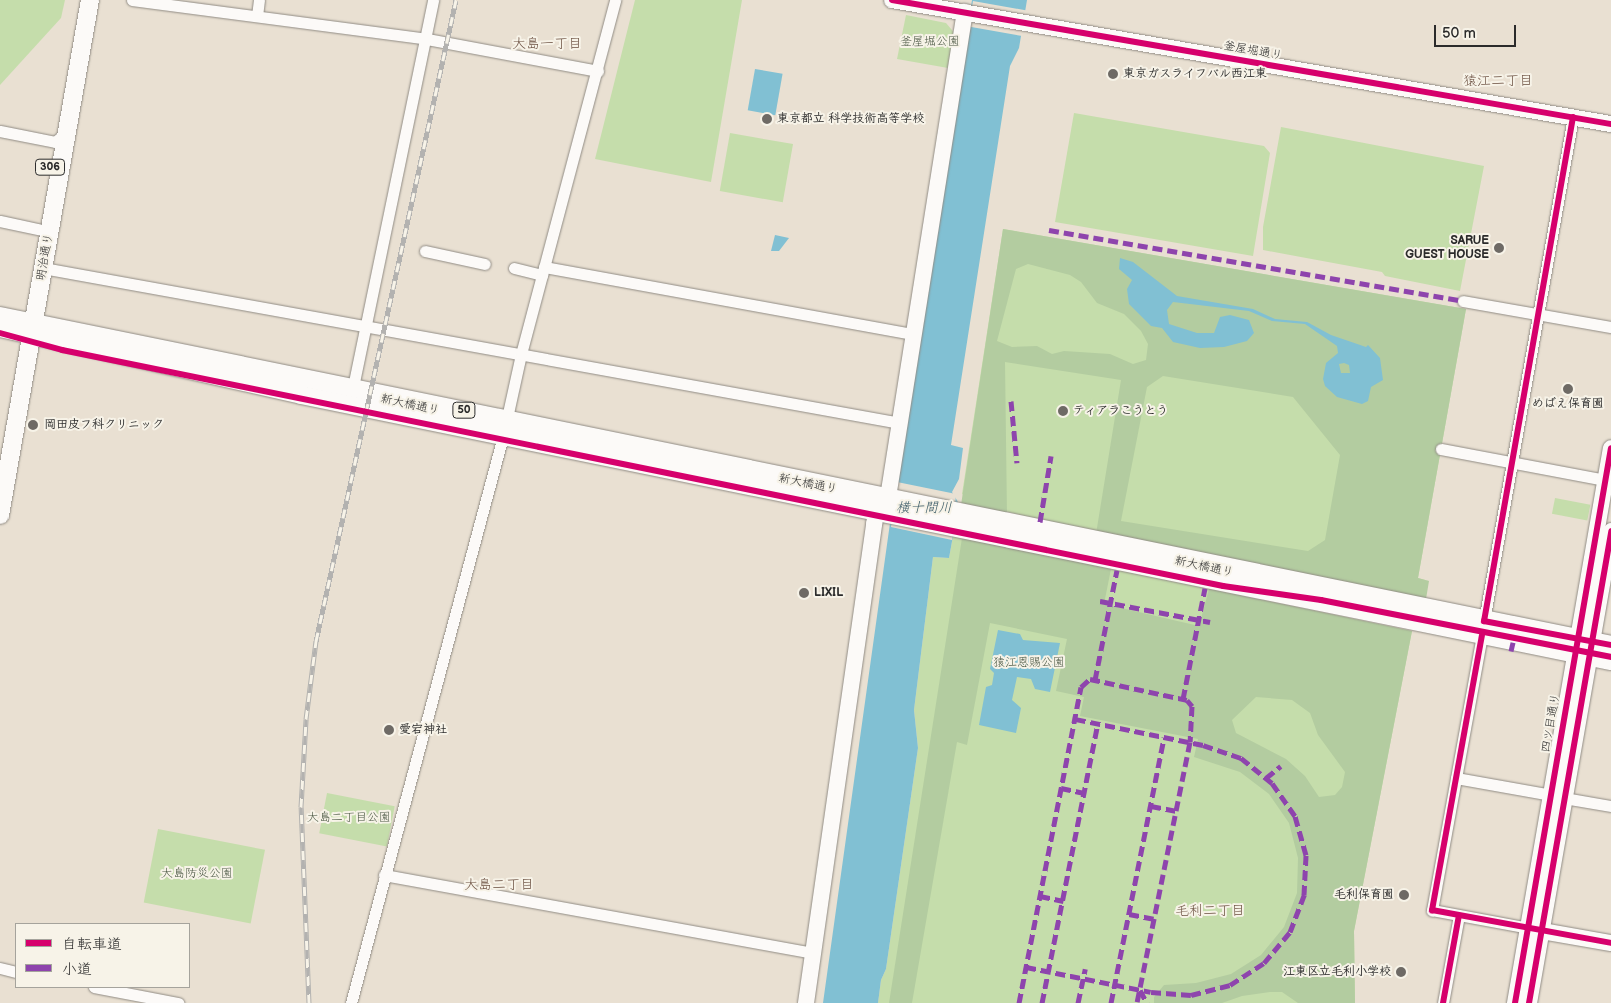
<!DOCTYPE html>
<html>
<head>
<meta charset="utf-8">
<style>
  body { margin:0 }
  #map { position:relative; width:1611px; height:1003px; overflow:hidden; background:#e9e0d2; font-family:"Balsamiq Sans","Klee One",sans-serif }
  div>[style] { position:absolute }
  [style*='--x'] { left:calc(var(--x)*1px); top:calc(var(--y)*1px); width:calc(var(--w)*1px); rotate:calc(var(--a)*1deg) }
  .green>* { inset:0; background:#c5ddab; transform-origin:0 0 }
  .forest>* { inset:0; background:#b3cca0 }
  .water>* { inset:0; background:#81c0d3; transform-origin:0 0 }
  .pier>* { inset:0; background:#e9e0d2; transform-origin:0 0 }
  .roads { filter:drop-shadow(0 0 1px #908b84) drop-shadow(0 0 1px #908b84) }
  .street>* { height:11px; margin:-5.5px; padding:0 5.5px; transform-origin:5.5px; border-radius:5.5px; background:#fcfaf8 }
  .secondary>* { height:16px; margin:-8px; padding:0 8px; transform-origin:8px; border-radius:8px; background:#fcfaf8 }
  .primary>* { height:18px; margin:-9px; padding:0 9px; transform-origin:9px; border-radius:9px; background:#fcfaf8 }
  .rail>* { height:5px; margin-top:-2.5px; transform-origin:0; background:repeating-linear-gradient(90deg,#f7f3e8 0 9px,#b3b2b0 0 18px); box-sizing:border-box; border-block:1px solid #b3b2b0 }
  .quiet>* { height:5px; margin-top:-2.5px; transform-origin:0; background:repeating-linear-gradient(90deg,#8e44ad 0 10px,transparent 0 15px) }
  .cycleway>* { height:6px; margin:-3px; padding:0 3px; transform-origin:3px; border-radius:3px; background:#d6006c }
  .dots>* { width:14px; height:14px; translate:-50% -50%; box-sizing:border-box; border:2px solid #f7f3e8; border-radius:50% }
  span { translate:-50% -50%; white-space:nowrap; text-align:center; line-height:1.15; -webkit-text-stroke:4px #f7f3e8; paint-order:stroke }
  .shield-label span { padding:1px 4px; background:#f7f3e8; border:1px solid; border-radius:4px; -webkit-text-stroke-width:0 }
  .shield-label { font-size:11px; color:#2b2b2b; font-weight:700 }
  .park-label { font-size:12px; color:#4a5743 }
  .street-label { font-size:12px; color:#2b2b2b }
  .poi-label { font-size:12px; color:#2b2b2b; font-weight:700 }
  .left { translate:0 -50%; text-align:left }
  .right { translate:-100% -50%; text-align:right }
  .neighbourhood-label { font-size:14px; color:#6e5344 }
  .water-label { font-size:14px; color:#3a5a66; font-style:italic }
  .legend { position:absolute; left:15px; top:923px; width:175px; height:65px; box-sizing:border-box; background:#f7f3e8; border:1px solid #a5a39c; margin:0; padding:6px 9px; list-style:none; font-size:15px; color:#2b2b2b }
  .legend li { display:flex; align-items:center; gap:10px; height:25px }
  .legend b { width:25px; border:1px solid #a5a39c }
  .scale { position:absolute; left:1434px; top:25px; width:82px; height:22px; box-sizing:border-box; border:2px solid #2b2b2b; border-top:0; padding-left:6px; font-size:15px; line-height:18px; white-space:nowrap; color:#2b2b2b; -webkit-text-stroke:4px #f7f3e8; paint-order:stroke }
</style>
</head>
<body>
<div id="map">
  <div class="green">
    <div style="clip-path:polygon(0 0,65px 0,61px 18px,0 85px)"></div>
    <div style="clip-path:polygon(635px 0,742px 0,711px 182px,595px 159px)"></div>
    <div style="clip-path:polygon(906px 15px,946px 23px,957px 36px,948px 68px,897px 59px)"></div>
    <div style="clip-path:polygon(1074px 113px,1264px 146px,1270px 153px,1253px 256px,1055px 222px)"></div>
    <div style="clip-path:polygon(1281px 127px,1484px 166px,1460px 291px,1385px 276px,1382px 272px,1263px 250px,1263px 227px)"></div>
    <div style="left:730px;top:133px;width:64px;height:59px;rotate:10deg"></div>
    <div style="clip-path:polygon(1003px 229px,1466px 309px,1418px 578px,1429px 581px,1096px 534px,996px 509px,962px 494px)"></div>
    <div style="left:1555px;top:498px;width:36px;height:16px;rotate:11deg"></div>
    <div style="clip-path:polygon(953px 536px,1412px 631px,1354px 931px,1355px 1003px,878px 1003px,881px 980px,886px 969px,918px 748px,914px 710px,933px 557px,949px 558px)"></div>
    <div style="left:327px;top:793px;width:69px;height:41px;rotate:11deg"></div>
    <div style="left:158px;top:829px;width:109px;height:75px;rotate:11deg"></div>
  </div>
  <div class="forest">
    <div style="clip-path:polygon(evenodd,1003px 229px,1466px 309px,1418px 578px,1429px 581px,1426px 599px,1096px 534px,1121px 380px,1005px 362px,1007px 515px,961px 505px,1003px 229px,1028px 264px,1070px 275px,1081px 282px,1097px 303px,1124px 314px,1141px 331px,1148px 344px,1146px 360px,1133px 364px,1110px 354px,1064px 351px,1052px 354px,1037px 346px,1012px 347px,997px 341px,1016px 269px,1028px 264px,1003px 229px,1163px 376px,1293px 397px,1340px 455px,1325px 540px,1308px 551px,1121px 521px,1147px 387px,1163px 376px)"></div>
    <div style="clip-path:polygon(evenodd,962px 538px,1111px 569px,1104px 604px,1199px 626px,1209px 589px,1412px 631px,1354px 931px,1355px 1003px,1298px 1003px,1282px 992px,1270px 992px,1242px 996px,1222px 1003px,1154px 1003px,1154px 997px,1164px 985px,1196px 983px,1231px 974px,1261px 955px,1284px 927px,1297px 893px,1298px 858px,1289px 823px,1269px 794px,1240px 772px,1194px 757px,1198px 739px,1080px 716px,1084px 697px,1056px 691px,1067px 639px,990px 623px,967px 745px,957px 742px,912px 1003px,889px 1003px,962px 538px,1256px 697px,1292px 700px,1310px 713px,1318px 735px,1345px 772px,1342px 787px,1335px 795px,1319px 797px,1305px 776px,1286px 759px,1236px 733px,1232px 720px,1256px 697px)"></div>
  </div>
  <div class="water">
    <div style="clip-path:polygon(972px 0,1027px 0,1019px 48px,1010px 66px,951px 445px,963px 448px,959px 479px,952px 492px,958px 502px,953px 536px,949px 558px,933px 557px,914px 710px,918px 748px,886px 969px,881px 980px,878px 1003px,823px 1003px,915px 344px)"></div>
    <div style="left:755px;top:69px;width:28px;height:42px;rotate:10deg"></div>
    <div style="clip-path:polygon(775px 235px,789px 238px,779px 251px,771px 251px)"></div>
    <div style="clip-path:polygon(evenodd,1120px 258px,1133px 262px,1177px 296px,1253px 309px,1275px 319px,1307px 322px,1331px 335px,1366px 347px,1368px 345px,1380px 358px,1383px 380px,1371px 387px,1368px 401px,1362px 404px,1337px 397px,1325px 386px,1323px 379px,1326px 363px,1338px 353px,1337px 346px,1305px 324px,1272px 321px,1249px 311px,1173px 302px,1167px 310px,1169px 324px,1197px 333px,1214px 333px,1220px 317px,1230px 315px,1249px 320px,1254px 333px,1247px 341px,1224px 347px,1200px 348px,1173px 342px,1162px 328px,1151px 326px,1129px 304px,1127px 289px,1132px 280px,1119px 269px,1120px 258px,1344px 363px,1349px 365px,1350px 373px,1341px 373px,1339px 364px,1344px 363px)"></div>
    <div style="clip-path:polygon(998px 630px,1020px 634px,1023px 640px,1060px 643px,1050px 692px,1035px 689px,1031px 679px,1017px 677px,1012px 700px,1021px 708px,1016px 733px,979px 725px,986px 687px,992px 685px,994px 673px,990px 669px)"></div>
  </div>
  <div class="pier">
    <div style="left:973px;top:1px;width:56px;height:26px;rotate:10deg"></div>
    <div style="clip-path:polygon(897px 482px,956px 494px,952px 540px,891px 527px)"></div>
  </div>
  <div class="roads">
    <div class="street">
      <div style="--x:132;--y:0;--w:298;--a:7.5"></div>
      <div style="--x:427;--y:39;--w:174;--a:10.6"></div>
      <div style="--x:257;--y:16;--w:16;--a:-83"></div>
      <div style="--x:0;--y:131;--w:56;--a:11.3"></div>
      <div style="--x:55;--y:142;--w:16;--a:-40"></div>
      <div style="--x:0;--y:221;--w:40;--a:12"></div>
      <div style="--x:425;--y:251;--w:61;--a:12.2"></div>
      <div style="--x:544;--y:267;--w:375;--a:10.3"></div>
      <div style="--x:43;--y:268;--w:871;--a:10.25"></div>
      <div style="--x:514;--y:268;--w:29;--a:14"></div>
      <div style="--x:1463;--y:301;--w:150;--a:10"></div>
      <div style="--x:353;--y:387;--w:395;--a:-78.3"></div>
      <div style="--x:1441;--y:449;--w:167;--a:10.7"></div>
      <div style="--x:1484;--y:621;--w:512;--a:-79.99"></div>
      <div style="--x:1482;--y:635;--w:280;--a:100.3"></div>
      <div style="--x:1432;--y:910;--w:105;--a:10.5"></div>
      <div style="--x:1456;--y:778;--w:97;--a:10.1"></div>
      <div style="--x:1564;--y:798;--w:48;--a:9.7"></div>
      <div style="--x:384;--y:875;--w:437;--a:10.3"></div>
      <div style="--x:0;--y:968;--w:16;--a:14"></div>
      <div style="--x:94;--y:987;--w:86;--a:10.8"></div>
      <div style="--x:351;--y:1003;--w:587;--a:-74.99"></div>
      <div style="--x:503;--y:436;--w:84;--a:-77.6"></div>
      <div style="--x:521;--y:354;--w:366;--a:-75.1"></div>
      <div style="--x:1443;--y:1003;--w:89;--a:-79.7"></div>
    </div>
    <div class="secondary">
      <div style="--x:892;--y:0;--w:730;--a:9.79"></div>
      <div style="--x:1542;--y:931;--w:70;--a:9.9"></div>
      <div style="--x:806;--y:1003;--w:484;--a:-81.9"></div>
      <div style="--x:874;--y:524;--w:14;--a:-78"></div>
      <div style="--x:877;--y:510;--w:22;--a:-58"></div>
      <div style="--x:889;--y:491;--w:485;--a:-81"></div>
      <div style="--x:1515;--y:1003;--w:563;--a:-80.19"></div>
      <div style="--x:1529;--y:1003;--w:479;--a:-80.1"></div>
    </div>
    <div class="primary">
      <div style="--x:0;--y:316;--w:1644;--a:11.54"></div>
      <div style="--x:0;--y:328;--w:308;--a:12.5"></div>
      <div style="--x:301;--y:395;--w:1337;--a:11.48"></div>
      <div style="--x:0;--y:515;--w:523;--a:-80.09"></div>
    </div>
  </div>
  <div class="rail">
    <div style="--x:309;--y:1003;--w:196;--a:-92.3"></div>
    <div style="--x:301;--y:807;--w:88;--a:-86.7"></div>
    <div style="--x:306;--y:719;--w:79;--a:-82.7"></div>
    <div style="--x:316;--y:641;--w:656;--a:-77.68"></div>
  </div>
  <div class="quiet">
    <div style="--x:1049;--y:230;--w:420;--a:9.7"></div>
    <div style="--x:1011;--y:401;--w:62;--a:84.5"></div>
    <div style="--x:1040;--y:522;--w:67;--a:-80.5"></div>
    <div style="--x:1100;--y:601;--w:112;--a:10.8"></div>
    <div style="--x:1511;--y:651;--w:9;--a:-77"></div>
    <div style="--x:1095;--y:680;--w:112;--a:-78.7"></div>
    <div style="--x:1183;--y:699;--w:113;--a:-78.8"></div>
    <div style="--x:1266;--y:778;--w:19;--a:-39"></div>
    <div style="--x:1061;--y:788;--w:25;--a:12"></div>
    <div style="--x:1151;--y:806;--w:25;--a:11"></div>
    <div style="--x:1040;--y:896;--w:24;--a:12"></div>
    <div style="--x:1129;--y:914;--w:25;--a:11"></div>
    <div style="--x:1026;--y:967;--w:127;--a:11.3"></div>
    <div style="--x:1151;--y:992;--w:40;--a:4.3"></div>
    <div style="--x:1191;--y:995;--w:40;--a:-14.4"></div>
    <div style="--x:1230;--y:985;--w:40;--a:-32.9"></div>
    <div style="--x:1264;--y:963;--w:40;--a:-50"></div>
    <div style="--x:1290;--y:932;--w:40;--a:-69"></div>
    <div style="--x:1304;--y:895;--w:40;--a:-87.1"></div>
    <div style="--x:1306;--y:855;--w:41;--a:-105.8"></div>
    <div style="--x:1295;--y:816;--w:40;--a:-124.9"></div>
    <div style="--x:1272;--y:783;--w:40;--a:-141"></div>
    <div style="--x:1241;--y:758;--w:40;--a:-161.1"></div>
    <div style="--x:1203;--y:745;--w:131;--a:-168.5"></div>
    <div style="--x:1140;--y:990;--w:15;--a:62"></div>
    <div style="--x:1019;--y:1003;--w:322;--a:-78.9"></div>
    <div style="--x:1081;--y:687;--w:12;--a:-42"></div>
    <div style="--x:1090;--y:679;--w:99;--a:12.2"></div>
    <div style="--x:1187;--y:700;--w:8;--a:50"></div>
    <div style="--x:1192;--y:706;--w:36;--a:93"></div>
    <div style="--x:1190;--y:742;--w:266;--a:101.5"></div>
    <div style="--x:1042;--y:1003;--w:285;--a:-78.7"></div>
    <div style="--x:1078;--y:1003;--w:35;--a:-78"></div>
    <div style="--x:1111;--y:1003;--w:271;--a:-78.7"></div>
  </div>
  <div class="cycleway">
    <div style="--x:892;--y:0;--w:730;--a:9.79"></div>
    <div style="--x:1573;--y:117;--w:512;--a:100.01"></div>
    <div style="--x:1484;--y:621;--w:129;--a:10.7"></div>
    <div style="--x:0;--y:333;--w:64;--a:15.3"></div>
    <div style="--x:62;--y:350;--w:1185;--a:11.49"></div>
    <div style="--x:1223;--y:586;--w:99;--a:8.1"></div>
    <div style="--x:1321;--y:600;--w:296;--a:11.1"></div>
    <div style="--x:1482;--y:635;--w:280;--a:100.3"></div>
    <div style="--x:1432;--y:910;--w:182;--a:10.4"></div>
    <div style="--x:1443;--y:1003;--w:89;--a:-79.7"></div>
    <div style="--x:1515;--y:1003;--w:563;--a:-80.19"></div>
    <div style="--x:1529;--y:1003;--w:479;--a:-80.1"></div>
  </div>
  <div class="dots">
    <div style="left:1113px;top:74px;background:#6e6a65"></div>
    <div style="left:767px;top:119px;background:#6e6a65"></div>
    <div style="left:1499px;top:248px;background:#6e6a65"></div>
    <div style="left:1568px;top:389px;background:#6e6a65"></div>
    <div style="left:1063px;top:411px;background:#6e6a65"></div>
    <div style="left:33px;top:425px;background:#6e6a65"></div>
    <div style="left:804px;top:593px;background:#6e6a65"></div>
    <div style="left:389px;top:730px;background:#6e6a65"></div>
    <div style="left:1404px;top:895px;background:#6e6a65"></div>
    <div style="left:1401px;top:972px;background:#6e6a65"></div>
  </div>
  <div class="shield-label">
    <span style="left:50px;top:167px">306</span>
    <span style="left:464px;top:410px">50</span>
  </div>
  <div class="park-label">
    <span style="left:930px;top:42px">釜屋堀公園</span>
    <span style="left:1029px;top:663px">猿江恩賜公園</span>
    <span style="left:349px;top:818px">大島二丁目公園</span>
    <span style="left:197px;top:874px">大島防災公園</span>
  </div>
  <div class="street-label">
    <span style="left:1253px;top:51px;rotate:10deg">釜屋堀通り</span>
    <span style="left:45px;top:257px;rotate:-80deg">明治通り</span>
    <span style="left:410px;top:405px;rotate:12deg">新大橋通り</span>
    <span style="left:808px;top:484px;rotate:11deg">新大橋通り</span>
    <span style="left:1204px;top:567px;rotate:12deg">新大橋通り</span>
    <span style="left:1551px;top:723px;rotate:-80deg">四ツ目通り</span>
  </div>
  <div class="poi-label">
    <span class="left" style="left:1123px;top:74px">東京ガスライフバル西江東</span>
    <span class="left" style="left:777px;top:119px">東京都立 科学技術高等学校</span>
    <span class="right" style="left:1489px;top:248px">SARUE<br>GUEST HOUSE</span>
    <span style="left:1568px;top:404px">めばえ保育園</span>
    <span class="left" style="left:1073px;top:411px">ティアラこうとう</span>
    <span class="left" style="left:44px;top:425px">岡田皮フ科クリニック</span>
    <span class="left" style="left:814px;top:593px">LIXIL</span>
    <span class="left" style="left:399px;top:730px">愛宕神社</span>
    <span class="right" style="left:1394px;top:895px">毛利保育園</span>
    <span class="right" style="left:1391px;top:972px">江東区立毛利小学校</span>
  </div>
  <div class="neighbourhood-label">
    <span style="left:547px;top:44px">大島一丁目</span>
    <span style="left:1498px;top:81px">猿江二丁目</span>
    <span style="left:499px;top:885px">大島二丁目</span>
    <span style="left:1210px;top:911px">毛利二丁目</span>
  </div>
  <div class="water-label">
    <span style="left:924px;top:508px">横十間川</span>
  </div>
  <ul class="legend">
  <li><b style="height:6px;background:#d6006c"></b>自転車道</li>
  <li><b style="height:6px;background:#8e44ad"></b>小道</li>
  </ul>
  <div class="scale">50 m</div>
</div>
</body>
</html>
